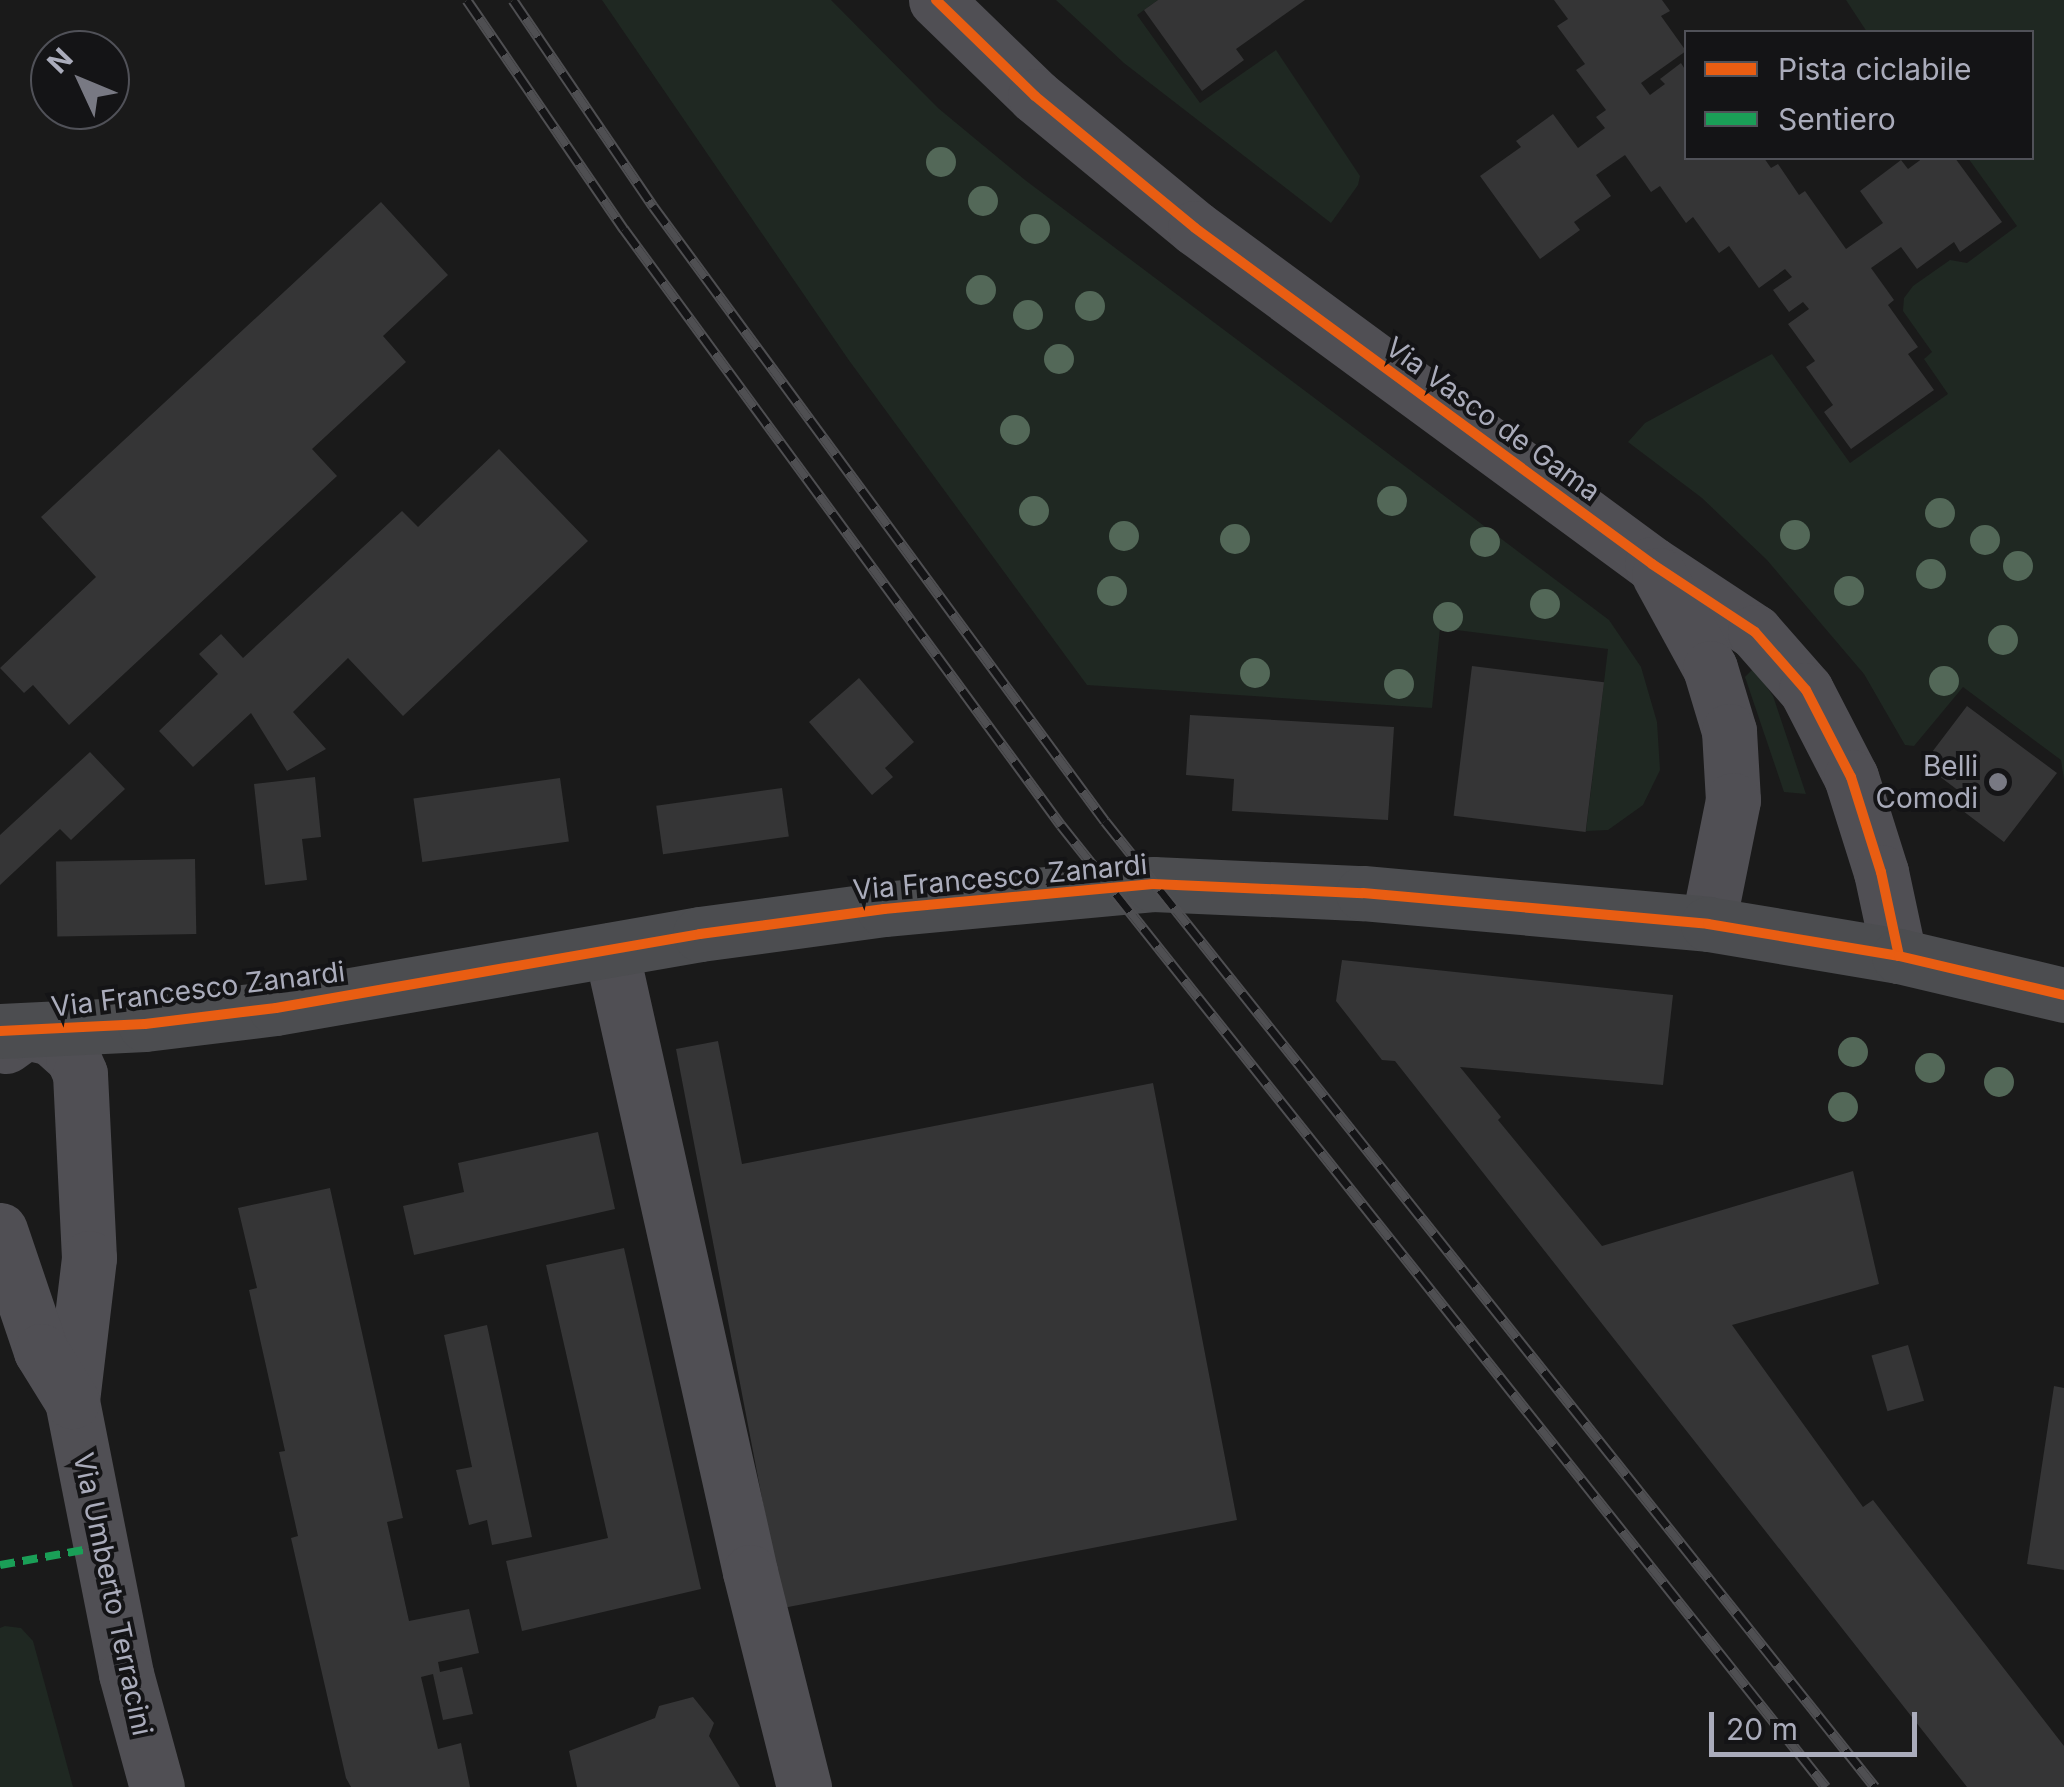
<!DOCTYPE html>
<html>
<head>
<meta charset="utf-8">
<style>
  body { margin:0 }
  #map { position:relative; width:2064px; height:1787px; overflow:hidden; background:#1a1a1a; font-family:Inter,sans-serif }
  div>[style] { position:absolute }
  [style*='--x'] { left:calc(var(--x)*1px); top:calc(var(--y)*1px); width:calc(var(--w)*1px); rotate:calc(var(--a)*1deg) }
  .green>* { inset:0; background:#1f2822 }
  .building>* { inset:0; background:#353536; transform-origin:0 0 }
  .minor>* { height:55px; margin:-27.5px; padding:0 27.5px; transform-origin:27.5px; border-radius:27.5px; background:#504f54 }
  .major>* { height:55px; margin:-27.5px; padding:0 27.5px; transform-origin:27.5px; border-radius:27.5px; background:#4c4d50 }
  .rail>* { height:11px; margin-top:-5.5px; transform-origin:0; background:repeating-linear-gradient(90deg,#141416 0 22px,#4f4f52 0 44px); box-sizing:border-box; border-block:2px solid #4f4f52 }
  .quiet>* { height:8px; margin-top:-4px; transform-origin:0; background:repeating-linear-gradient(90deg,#1a9f57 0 15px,transparent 0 23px) }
  .cycleway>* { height:10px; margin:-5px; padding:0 5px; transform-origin:5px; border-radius:5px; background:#e95d12 }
  .trees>* { width:30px; height:30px; margin:-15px; border-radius:50%; background:#536858 }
  .dots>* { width:28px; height:28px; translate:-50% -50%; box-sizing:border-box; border:5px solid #141416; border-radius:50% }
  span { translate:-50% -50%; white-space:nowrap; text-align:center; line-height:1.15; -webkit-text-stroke:8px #141416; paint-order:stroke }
  .street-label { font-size:28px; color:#aaacbb }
  .poi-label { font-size:28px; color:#aaacbb }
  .right { translate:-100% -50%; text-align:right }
  .legend { position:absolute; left:1684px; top:30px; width:350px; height:130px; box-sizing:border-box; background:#141416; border:2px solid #505158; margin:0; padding:12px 18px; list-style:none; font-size:30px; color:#aaacbb }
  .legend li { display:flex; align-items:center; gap:20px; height:50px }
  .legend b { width:50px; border:2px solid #505158 }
  .north { position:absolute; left:30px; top:30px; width:100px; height:100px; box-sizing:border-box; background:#141416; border:2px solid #505158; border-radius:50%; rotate:314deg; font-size:28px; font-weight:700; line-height:40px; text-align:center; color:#aaacbb }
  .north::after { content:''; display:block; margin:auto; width:35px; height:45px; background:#787983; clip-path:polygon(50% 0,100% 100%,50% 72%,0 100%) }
  .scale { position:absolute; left:1709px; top:1712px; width:208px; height:45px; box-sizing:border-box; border:5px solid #aaacbb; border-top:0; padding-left:12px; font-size:30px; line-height:35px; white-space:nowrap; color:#aaacbb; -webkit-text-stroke:8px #141416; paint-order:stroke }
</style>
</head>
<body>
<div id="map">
  <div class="green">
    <div style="clip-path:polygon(602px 0,831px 0,938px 108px,1025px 180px,1609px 620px,1641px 667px,1657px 722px,1660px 770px,1643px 805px,1608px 830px,1586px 831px,1608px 649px,1440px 628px,1432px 708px,1087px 685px,848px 359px)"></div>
    <div style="clip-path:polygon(1056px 0,1158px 0,1137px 15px,1200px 103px,1276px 50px,1360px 176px,1358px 185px,1331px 223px,1124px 63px)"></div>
    <div style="clip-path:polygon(1846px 0,2064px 0,2064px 780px,2061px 760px,1963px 687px,1914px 746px,1905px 745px,1864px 674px,1767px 560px,1702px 498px,1628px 442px,1645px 423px,1772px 354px,1850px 463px,1948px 394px,1924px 359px,1932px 352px,1903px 311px,1904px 298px,1913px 286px,1950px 260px,1967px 263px,2017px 226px,1968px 158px,2032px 158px,2032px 32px,1867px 32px)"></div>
    <div style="clip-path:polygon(1754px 668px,1773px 696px,1806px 794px,1784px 792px,1745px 677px)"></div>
    <div style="clip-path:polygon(5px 1626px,21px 1628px,33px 1641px,73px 1787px,0 1787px,0 1628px)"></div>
  </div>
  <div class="building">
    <div style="clip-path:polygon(1158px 0,1305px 0,1236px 49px,1244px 60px,1202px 91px,1144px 10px)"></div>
    <div style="clip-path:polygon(1554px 0,1662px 0,1670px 11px,1661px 16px,1686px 51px,1641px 83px,1650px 95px,1665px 84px,1660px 79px,1681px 63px,1686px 71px,1686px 158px,1764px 158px,1771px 168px,1778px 164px,1799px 195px,1805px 191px,1846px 249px,1883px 223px,1860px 191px,1901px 160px,1908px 169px,1923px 158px,1955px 158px,2002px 222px,1960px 252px,1954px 242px,1917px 269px,1901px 247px,1871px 268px,1894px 300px,1888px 305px,1918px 347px,1908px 354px,1934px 390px,1851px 449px,1824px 412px,1833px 405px,1806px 367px,1815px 361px,1788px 324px,1809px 309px,1803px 302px,1789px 312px,1773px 290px,1792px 277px,1785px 269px,1759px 288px,1729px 246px,1719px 253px,1693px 217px,1686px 223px,1660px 186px,1651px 192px,1625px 155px,1596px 175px,1611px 196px,1574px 222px,1580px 230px,1540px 259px,1480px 176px,1521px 147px,1516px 141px,1553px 114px,1578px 148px,1605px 128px,1596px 117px,1606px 110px,1576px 70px,1585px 64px,1557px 26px,1568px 19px)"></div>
    <div style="clip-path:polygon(381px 202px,448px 275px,383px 336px,406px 362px,312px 449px,337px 476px,69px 725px,33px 685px,24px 693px,0 668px,96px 577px,41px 517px)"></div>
    <div style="clip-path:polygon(499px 449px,588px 541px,403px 716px,348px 658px,293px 712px,326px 749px,287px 771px,251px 713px,193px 767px,159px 731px,218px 674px,199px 654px,221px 634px,243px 658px,402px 511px,418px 527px)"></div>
    <div style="left:1472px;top:666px;width:133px;height:151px;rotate:7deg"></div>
    <div style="clip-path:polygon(859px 678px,914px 742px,885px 768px,893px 777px,872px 795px,809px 722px)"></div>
    <div style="clip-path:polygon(1967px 706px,2057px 773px,2004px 842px,1963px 811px,1971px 800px,1923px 764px)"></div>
    <div style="clip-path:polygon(1190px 715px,1394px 727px,1388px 820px,1232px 811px,1234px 779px,1186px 775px)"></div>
    <div style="clip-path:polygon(90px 752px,125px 789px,71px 840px,60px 829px,0 885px,0 835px)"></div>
    <div style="clip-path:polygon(315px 777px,321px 837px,302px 839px,307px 880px,265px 885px,254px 784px)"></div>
    <div style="left:560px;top:778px;width:64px;height:148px;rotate:82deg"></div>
    <div style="left:782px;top:788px;width:49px;height:127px;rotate:82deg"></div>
    <div style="left:195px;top:859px;width:75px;height:139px;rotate:89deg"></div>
    <div style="clip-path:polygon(1342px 960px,1673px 995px,1663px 1085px,1460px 1067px,1501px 1117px,1498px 1120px,1602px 1246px,1853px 1171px,1879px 1284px,1732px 1325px,1863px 1507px,1873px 1500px,2064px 1746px,2064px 1787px,1967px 1787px,1395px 1061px,1382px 1060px,1336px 1001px)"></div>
    <div style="clip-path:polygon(718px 1041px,742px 1164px,1153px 1083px,1237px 1520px,783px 1608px,676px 1049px)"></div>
    <div style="clip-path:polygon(598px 1132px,615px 1209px,414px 1255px,403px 1206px,464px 1192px,458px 1163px)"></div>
    <div style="clip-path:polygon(330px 1188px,403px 1518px,387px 1522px,409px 1621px,469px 1609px,479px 1653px,438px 1662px,440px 1672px,462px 1667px,473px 1714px,443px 1720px,433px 1674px,421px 1677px,438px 1749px,461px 1743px,470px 1787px,351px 1787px,346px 1778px,291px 1538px,298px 1536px,279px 1452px,285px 1451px,249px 1290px,257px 1288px,238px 1208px)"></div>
    <div style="clip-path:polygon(624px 1248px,701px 1589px,522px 1631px,506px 1561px,608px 1538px,546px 1265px)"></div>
    <div style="clip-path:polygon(487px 1325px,532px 1537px,492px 1545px,487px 1520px,469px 1525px,456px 1470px,472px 1467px,444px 1335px)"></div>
    <div style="left:1908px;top:1345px;width:58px;height:38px;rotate:74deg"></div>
    <div style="clip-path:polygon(2054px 1386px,2064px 1388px,2064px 1570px,2027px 1564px)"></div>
    <div style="clip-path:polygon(693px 1697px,714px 1723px,709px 1736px,740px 1787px,577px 1787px,569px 1751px,655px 1718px,659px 1706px)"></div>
  </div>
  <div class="minor">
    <div style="--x:936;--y:0;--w:138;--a:44.1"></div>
    <div style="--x:1035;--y:96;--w:207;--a:39.5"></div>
    <div style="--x:1195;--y:228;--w:567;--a:36.32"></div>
    <div style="--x:1652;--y:564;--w:123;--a:33.4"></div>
    <div style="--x:1755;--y:632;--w:77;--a:48.7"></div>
    <div style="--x:1806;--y:690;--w:98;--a:62.7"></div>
    <div style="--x:1851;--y:777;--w:100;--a:72.5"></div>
    <div style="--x:1881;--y:872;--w:86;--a:77.9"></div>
    <div style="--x:1659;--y:575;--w:106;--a:61.3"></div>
    <div style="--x:1710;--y:668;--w:66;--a:73.2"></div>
    <div style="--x:1729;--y:731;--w:69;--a:86.7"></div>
    <div style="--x:1733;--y:800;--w:126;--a:101.4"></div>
    <div style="--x:611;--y:950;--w:637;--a:77.4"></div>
    <div style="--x:750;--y:1572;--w:222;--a:75.9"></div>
    <div style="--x:6;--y:1046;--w:24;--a:-36"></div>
    <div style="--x:25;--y:1032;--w:27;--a:13"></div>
    <div style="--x:51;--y:1038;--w:30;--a:42"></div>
    <div style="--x:73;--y:1058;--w:17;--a:66"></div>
    <div style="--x:80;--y:1074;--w:184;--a:87.2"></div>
    <div style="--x:89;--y:1258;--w:144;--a:96.8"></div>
    <div style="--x:72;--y:1401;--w:278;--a:78.8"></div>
    <div style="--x:126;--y:1674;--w:117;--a:74.7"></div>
    <div style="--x:0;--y:1230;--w:128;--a:71.3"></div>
    <div style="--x:41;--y:1351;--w:59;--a:58.2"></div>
  </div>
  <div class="major">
    <div style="--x:0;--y:1031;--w:145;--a:-2.8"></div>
    <div style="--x:145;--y:1024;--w:132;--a:-7"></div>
    <div style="--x:276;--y:1008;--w:430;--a:-9.9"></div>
    <div style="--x:700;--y:934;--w:186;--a:-7.7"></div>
    <div style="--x:884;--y:909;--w:270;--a:-5.3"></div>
    <div style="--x:1153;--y:884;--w:210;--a:2.5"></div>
    <div style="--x:1363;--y:893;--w:346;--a:5.1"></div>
    <div style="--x:1708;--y:924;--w:194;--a:9.5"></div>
    <div style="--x:1899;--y:956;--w:170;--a:13.3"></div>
  </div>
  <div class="rail">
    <div style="--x:467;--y:0;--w:278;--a:55.6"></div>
    <div style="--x:624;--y:229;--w:739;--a:53.75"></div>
    <div style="--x:1061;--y:825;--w:1229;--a:51.51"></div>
    <div style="--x:513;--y:0;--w:249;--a:55.8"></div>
    <div style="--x:653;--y:206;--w:763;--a:53.69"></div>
    <div style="--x:1105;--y:821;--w:1235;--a:51.44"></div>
  </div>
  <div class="quiet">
    <div style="--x:0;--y:1565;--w:102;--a:-10.2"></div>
  </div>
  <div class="cycleway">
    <div style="--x:936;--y:0;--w:138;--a:44.1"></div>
    <div style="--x:1035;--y:96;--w:207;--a:39.5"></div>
    <div style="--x:1195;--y:228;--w:567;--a:36.32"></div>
    <div style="--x:1652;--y:564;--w:123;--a:33.4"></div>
    <div style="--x:1755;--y:632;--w:77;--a:48.7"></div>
    <div style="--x:1806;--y:690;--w:98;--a:62.7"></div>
    <div style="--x:1851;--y:777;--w:100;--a:72.5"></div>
    <div style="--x:1881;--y:872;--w:86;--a:77.9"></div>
    <div style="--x:0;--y:1031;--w:145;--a:-2.8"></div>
    <div style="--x:145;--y:1024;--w:132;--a:-7"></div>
    <div style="--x:276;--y:1008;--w:430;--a:-9.9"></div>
    <div style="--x:700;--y:934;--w:186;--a:-7.7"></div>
    <div style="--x:884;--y:909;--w:270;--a:-5.3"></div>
    <div style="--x:1153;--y:884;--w:210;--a:2.5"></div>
    <div style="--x:1363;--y:893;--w:346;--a:5.1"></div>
    <div style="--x:1708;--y:924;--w:194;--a:9.5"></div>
    <div style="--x:1899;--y:956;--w:170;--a:13.3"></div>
  </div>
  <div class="trees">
    <div style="left:941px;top:162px"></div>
    <div style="left:983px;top:201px"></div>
    <div style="left:1035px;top:229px"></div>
    <div style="left:981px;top:290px"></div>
    <div style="left:1090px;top:306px"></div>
    <div style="left:1028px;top:315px"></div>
    <div style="left:1059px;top:359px"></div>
    <div style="left:1015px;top:430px"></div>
    <div style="left:1392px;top:501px"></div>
    <div style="left:1034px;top:511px"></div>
    <div style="left:1940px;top:513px"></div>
    <div style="left:1795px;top:535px"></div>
    <div style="left:1124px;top:536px"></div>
    <div style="left:1235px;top:539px"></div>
    <div style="left:1985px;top:540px"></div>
    <div style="left:1485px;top:542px"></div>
    <div style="left:2018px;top:566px"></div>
    <div style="left:1931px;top:574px"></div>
    <div style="left:1112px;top:591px"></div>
    <div style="left:1849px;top:591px"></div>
    <div style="left:1545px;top:604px"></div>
    <div style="left:1448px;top:617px"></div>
    <div style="left:2003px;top:640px"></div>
    <div style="left:1255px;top:673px"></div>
    <div style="left:1944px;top:681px"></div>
    <div style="left:1399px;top:684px"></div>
    <div style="left:1853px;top:1052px"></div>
    <div style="left:1930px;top:1068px"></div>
    <div style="left:1999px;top:1082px"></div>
    <div style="left:1843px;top:1107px"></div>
  </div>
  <div class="dots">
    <div style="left:1998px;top:782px;background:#787983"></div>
  </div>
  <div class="street-label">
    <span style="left:1493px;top:419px;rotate:36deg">Via Vasco de Gama</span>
    <span style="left:1000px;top:877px;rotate:-5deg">Via Francesco Zanardi</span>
    <span style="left:198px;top:989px;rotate:-7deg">Via Francesco Zanardi</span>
    <span style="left:113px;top:1594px;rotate:78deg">Via Umberto Terracini</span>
  </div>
  <div class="poi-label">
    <span class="right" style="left:1978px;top:782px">Belli<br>Comodi</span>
  </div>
  <ul class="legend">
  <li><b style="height:12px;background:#e95d12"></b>Pista ciclabile</li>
  <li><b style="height:12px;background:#1a9f57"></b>Sentiero</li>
  </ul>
  <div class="north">N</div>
  <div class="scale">20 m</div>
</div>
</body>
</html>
